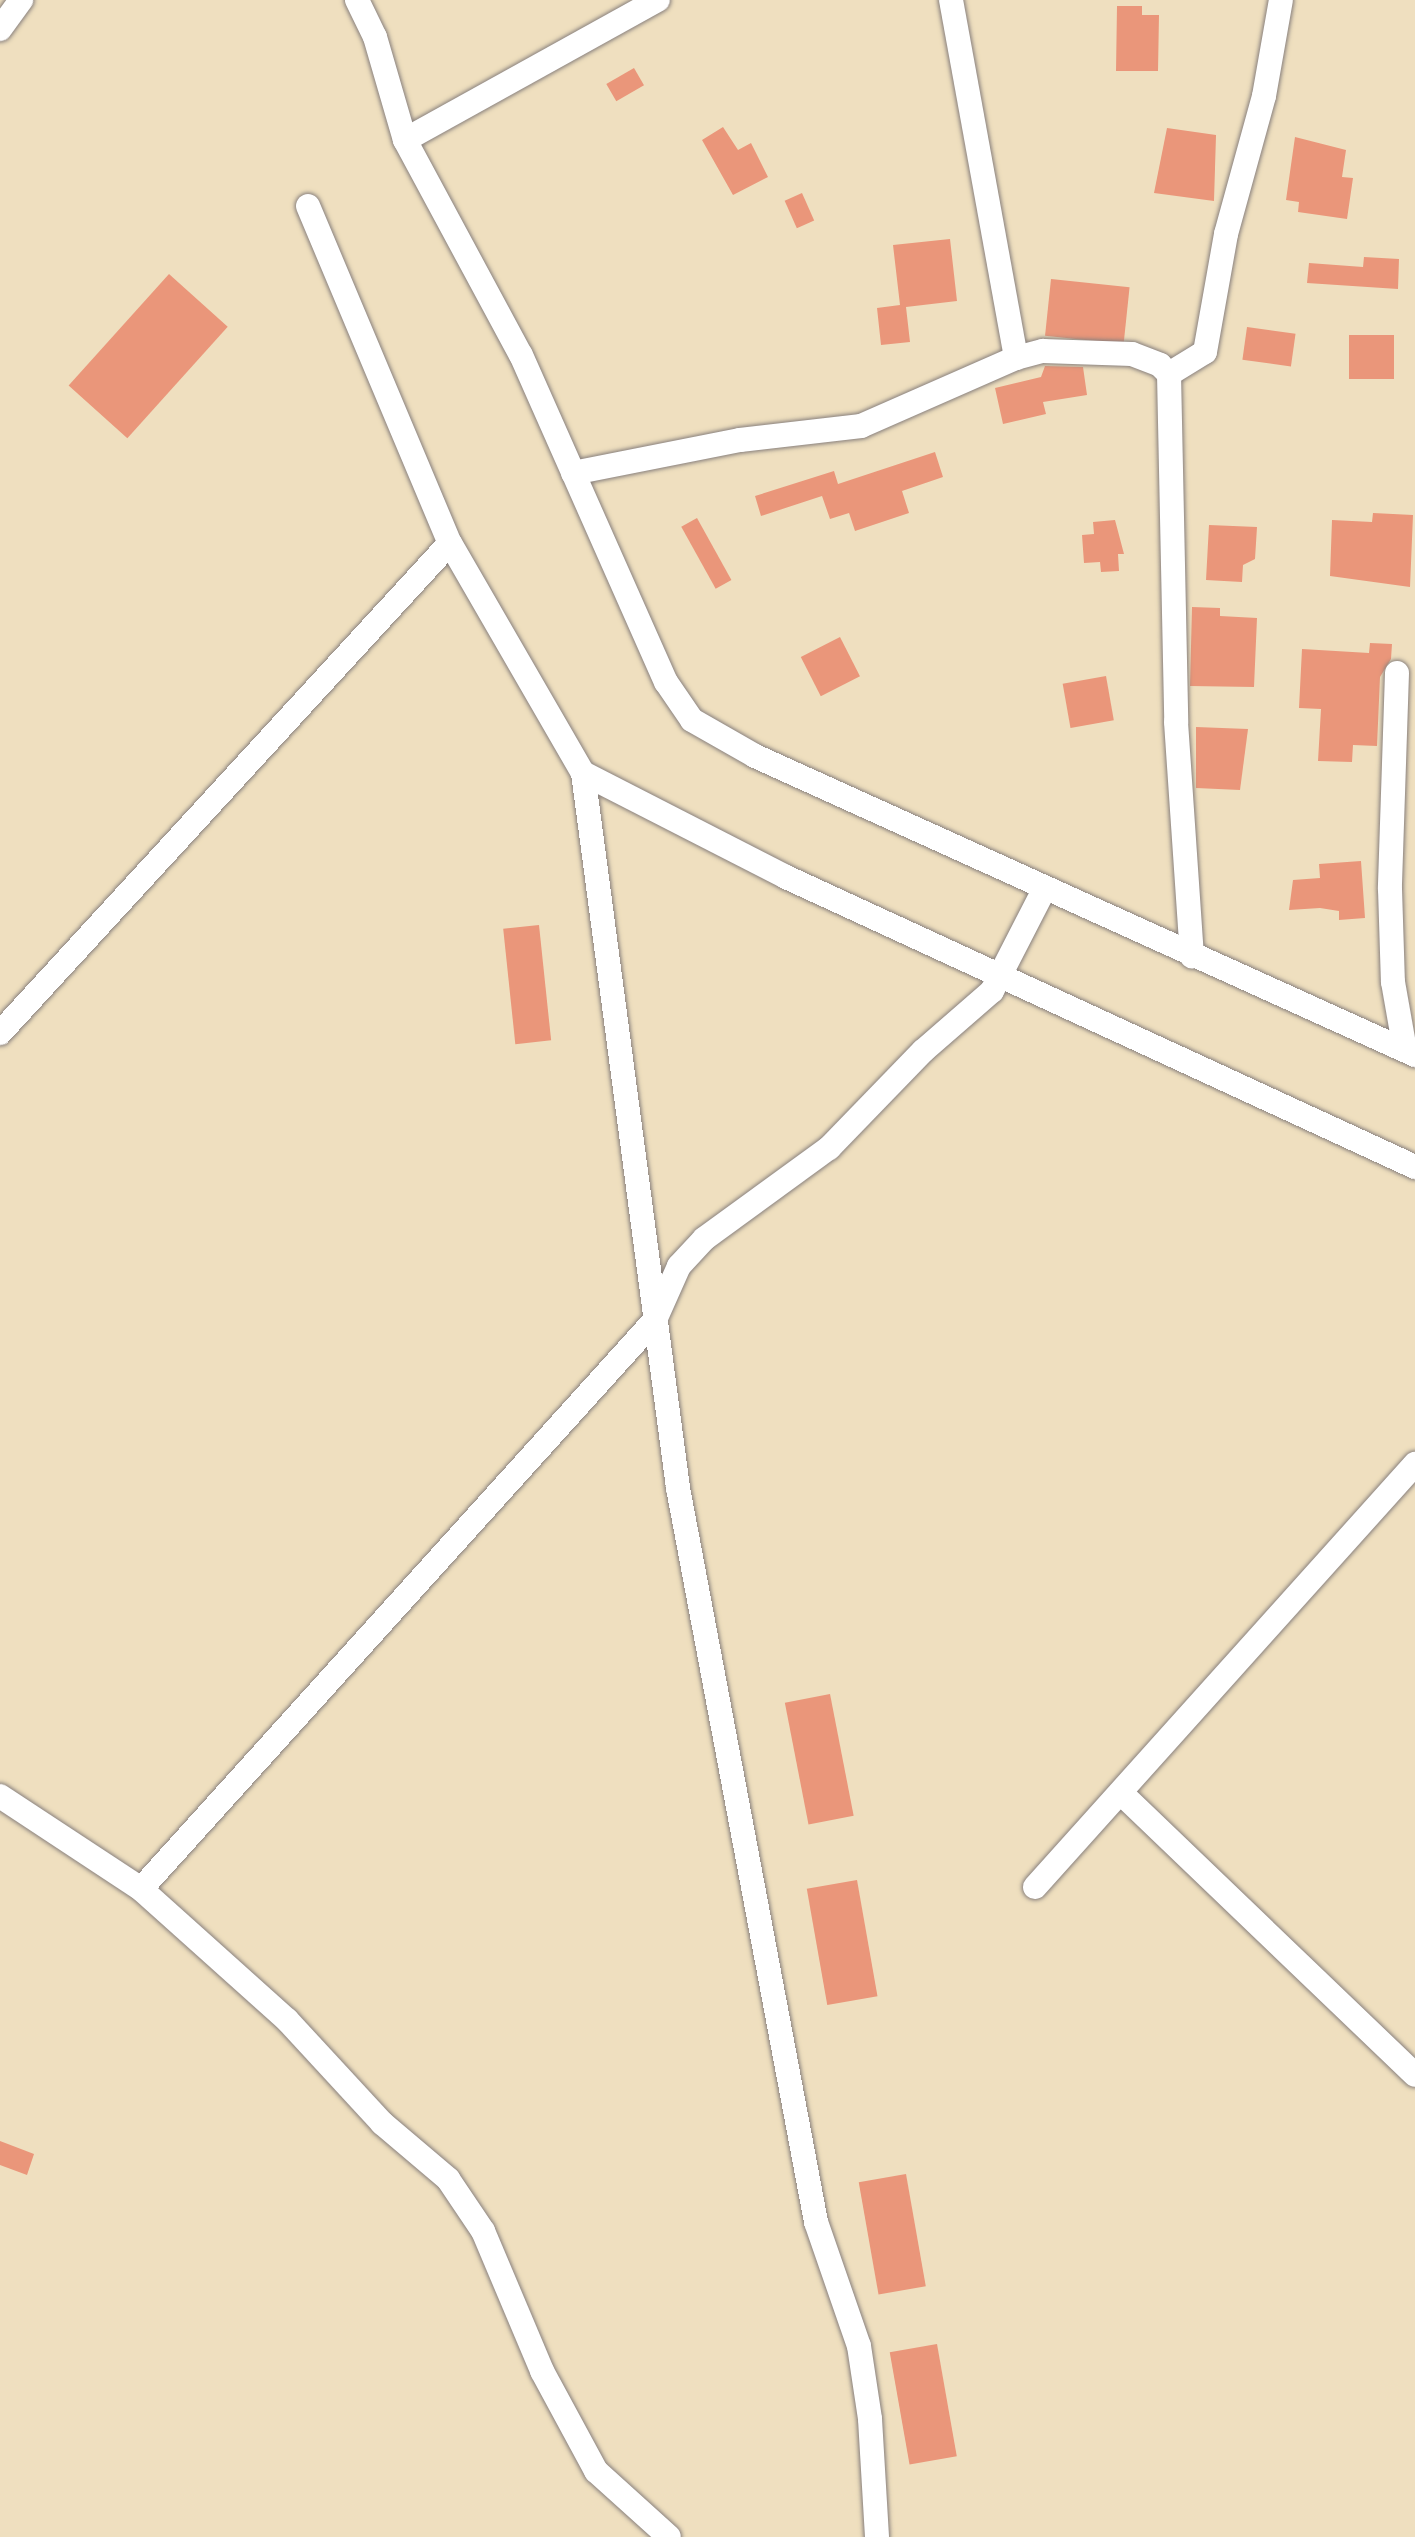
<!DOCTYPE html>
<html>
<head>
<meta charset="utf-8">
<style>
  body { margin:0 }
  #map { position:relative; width:1415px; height:2537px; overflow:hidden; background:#efdfbf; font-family:"Comic Neue",sans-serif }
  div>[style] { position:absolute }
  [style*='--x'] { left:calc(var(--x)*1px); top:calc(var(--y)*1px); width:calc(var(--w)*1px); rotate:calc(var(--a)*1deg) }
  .building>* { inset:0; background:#ea967a; transform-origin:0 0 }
  .roads { filter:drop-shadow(0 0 2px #88807d) drop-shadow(0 0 2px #88807d) }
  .minor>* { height:24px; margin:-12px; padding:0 12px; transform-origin:12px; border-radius:12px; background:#fff }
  span { translate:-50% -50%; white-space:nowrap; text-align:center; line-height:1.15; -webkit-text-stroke:6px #fff; paint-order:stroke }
</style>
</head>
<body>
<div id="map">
  <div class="building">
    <div style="clip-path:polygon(1117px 6px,1142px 6px,1142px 15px,1159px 15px,1158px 71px,1116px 71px)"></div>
    <div style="left:634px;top:68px;width:20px;height:32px;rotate:60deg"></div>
    <div style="clip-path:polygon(723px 127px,738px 150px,751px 143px,768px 177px,733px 195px,702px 140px)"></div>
    <div style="clip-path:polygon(1167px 128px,1216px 135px,1214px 201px,1154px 193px)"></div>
    <div style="clip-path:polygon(1295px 137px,1346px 150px,1342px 177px,1353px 178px,1347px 219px,1298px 212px,1299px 202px,1286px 200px)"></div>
    <div style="left:802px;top:193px;width:30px;height:19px;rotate:66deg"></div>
    <div style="clip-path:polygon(950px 239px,957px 301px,906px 307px,910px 342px,881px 345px,877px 308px,900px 305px,893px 245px)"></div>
    <div style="clip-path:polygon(1364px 257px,1399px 259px,1398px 289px,1307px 283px,1309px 263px,1363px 267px)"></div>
    <div style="left:169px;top:274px;width:79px;height:150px;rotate:42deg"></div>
    <div style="left:1051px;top:279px;width:79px;height:57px;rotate:6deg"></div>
    <div style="left:1247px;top:327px;width:49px;height:33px;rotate:8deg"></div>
    <div style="left:1394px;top:335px;width:44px;height:45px;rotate:90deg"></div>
    <div style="clip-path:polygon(1045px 366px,1083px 367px,1087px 395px,1043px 402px,1046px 414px,1003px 424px,995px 388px,1041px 377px)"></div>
    <div style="clip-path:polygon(935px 452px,943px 477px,902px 491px,909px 513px,855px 531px,849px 513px,830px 519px,822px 496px,761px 516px,755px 496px,834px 471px,838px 484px)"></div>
    <div style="clip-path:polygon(1373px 513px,1413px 515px,1410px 587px,1330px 576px,1332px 520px,1372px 522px)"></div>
    <div style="left:697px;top:518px;width:71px;height:18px;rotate:61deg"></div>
    <div style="clip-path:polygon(1115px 520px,1124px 554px,1118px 554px,1119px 571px,1101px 572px,1100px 562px,1084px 563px,1082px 535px,1094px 534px,1093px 522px)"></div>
    <div style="clip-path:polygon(1209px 525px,1257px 527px,1255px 559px,1243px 565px,1242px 582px,1206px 580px)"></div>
    <div style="clip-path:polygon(1192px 607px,1220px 608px,1220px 616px,1257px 618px,1254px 687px,1190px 686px)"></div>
    <div style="left:840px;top:637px;width:44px;height:44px;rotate:63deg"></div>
    <div style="clip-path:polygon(1370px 643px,1392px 644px,1391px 659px,1380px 677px,1377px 746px,1353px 745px,1352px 762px,1318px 761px,1321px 709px,1299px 708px,1302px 649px,1369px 653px)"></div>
    <div style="left:1106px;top:676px;width:45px;height:44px;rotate:80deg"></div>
    <div style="clip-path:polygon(1196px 727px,1248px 729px,1240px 790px,1196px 788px)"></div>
    <div style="clip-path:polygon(1361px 861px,1365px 918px,1339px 920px,1339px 911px,1320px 908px,1289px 910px,1293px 880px,1320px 878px,1319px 864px)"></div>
    <div style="left:539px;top:925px;width:116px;height:36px;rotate:84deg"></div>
    <div style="left:830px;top:1694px;width:124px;height:46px;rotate:79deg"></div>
    <div style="left:857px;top:1880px;width:118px;height:51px;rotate:80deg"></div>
    <div style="clip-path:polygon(0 2141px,34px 2154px,27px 2175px,0 2165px)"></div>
    <div style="left:906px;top:2174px;width:114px;height:48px;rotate:80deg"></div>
    <div style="left:937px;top:2344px;width:114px;height:48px;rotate:80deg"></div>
  </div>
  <div class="roads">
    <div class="minor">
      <div style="--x:357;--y:0;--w:41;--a:64.1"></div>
      <div style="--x:375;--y:37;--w:107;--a:73.8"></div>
      <div style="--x:405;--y:140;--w:244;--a:61.7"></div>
      <div style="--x:521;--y:355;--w:358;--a:66.1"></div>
      <div style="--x:666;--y:682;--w:46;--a:55.6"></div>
      <div style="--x:692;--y:720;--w:73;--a:29.7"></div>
      <div style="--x:755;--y:756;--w:725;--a:24.37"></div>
      <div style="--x:951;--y:0;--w:364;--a:79.7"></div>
      <div style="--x:0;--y:29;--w:36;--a:-54"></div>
      <div style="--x:405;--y:140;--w:289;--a:-29"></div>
      <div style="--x:308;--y:206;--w:366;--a:67.2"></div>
      <div style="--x:450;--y:543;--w:266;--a:60"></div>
      <div style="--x:583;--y:773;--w:228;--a:27.1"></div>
      <div style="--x:786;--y:877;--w:693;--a:24.75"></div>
      <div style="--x:1169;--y:374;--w:42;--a:-31.4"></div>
      <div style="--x:1205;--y:352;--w:120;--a:-79.9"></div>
      <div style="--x:1226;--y:234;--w:143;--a:-74.6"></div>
      <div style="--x:1264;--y:96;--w:97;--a:-80"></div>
      <div style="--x:573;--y:473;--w:170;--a:-11.2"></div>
      <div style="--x:740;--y:440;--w:122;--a:-6.6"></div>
      <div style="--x:861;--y:426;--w:169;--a:-23.7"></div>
      <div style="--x:1016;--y:358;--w:28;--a:-15"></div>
      <div style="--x:1043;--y:351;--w:89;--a:1.9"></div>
      <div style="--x:1132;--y:354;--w:30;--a:21"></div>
      <div style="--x:1160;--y:365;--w:13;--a:45"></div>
      <div style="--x:1169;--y:374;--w:348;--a:88.8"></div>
      <div style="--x:1176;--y:722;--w:235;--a:86.1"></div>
      <div style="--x:1397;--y:673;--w:216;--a:91.9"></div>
      <div style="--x:1390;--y:889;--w:93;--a:88.2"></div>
      <div style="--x:1393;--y:982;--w:69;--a:80"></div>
      <div style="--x:583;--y:773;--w:721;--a:82.43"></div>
      <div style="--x:678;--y:1488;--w:747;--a:79.35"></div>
      <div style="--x:816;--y:2222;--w:131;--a:70.9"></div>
      <div style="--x:859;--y:2346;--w:74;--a:81.4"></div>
      <div style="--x:870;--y:2419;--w:118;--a:86.6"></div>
      <div style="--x:0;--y:1033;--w:665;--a:-47.44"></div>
      <div style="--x:1121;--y:1793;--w:407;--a:43.8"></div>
      <div style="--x:0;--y:1796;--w:169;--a:33.4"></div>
      <div style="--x:141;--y:1889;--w:196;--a:41.9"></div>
      <div style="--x:287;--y:2020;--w:140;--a:47.3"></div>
      <div style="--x:382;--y:2123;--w:87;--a:40.3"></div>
      <div style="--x:448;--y:2179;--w:63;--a:56.1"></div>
      <div style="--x:483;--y:2231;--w:152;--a:67.1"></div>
      <div style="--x:542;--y:2371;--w:114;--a:61.6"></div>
      <div style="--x:596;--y:2471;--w:98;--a:42.1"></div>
      <div style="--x:1035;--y:1887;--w:569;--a:-48.07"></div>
      <div style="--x:141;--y:1889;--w:767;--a:-47.91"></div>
      <div style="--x:655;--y:1320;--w:59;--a:-66"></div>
      <div style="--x:679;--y:1266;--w:37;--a:-47"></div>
      <div style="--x:704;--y:1239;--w:155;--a:-36.1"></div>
      <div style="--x:829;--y:1148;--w:135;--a:-45.9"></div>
      <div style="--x:923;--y:1051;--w:91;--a:-41"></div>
      <div style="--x:992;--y:991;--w:116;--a:-62.8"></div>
    </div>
  </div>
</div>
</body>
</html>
